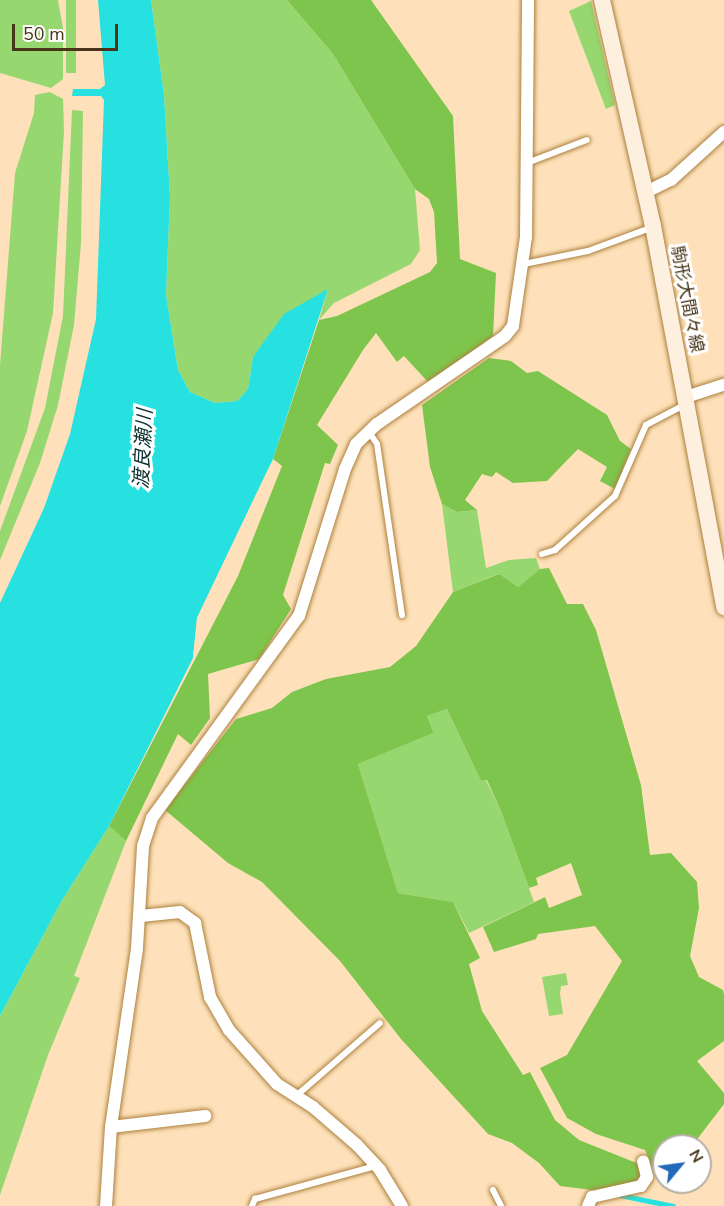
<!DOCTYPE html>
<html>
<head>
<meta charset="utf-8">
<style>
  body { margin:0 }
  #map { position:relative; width:724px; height:1206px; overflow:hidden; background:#fee1ba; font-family:"Nunito Sans","Noto Sans JP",sans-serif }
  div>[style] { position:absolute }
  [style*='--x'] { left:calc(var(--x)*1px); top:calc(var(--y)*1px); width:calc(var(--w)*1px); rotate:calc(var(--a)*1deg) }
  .green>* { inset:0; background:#97d770; transform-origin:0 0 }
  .forest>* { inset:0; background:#7dc54c }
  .water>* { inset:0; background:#27e1e1 }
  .pier>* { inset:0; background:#fee1ba }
  .stream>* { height:4.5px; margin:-2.25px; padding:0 2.25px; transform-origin:2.25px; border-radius:2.25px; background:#27e1e1 }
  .roads { filter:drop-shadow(0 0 2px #ad803d) drop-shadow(0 0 2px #ad803d) }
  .lane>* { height:6px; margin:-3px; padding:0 3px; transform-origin:3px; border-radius:3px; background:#fff }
  .street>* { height:12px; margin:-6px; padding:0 6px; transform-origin:6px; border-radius:6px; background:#fff }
  .secondary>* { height:16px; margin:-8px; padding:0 8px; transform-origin:8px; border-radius:8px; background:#fdf0df }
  span { translate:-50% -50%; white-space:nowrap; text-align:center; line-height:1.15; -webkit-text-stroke:6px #fff; paint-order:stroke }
  .street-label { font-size:18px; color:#483519 }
  .water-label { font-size:20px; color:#0e3131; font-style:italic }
  .north { position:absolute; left:652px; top:1134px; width:60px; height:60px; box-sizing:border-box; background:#fff; border:2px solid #b6aea3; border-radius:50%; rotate:61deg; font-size:16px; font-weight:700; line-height:24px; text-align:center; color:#483519 }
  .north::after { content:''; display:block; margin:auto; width:21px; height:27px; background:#2369ba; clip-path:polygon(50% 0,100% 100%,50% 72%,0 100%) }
  .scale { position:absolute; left:12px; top:24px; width:106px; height:27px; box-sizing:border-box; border:3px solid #483519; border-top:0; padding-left:8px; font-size:18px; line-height:21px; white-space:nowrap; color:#483519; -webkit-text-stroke:4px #fff; paint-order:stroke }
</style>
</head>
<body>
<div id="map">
  <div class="green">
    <div style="clip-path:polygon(0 0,58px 0,63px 28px,63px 79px,51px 88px,0 73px)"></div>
    <div style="left:66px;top:0;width:10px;height:73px"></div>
    <div style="clip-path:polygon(151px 0,287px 0,333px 54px,415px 189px,420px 250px,411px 264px,334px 303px,319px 320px,328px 289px,253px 357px,248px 389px,237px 401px,215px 403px,190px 392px,178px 370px,166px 295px,170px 197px,164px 95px)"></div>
    <div style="clip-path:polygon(591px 1px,615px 105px,606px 109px,569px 11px)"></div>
    <div style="clip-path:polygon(50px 92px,63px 99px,64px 131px,53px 313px,27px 431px,0 506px,0 365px,15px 173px,34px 113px,35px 95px)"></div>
    <div style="clip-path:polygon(72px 110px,83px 111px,81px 243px,74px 325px,58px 405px,40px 463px,0 560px,0 531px,45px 408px,63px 316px)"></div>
    <div style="clip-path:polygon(442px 504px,457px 512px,477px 510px,486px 568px,509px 560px,536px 558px,540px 569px,518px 587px,498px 574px,453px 592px)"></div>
    <div style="clip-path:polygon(447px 709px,481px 781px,486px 780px,501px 811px,534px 902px,469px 933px,453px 902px,398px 893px,358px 764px,432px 733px,427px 716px)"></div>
    <div style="clip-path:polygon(109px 826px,126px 841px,74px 976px,80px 978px,48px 1055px,0 1195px,0 1016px,61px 902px)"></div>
    <div style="clip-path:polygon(566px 973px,568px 985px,561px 986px,560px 994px,563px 1014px,549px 1016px,542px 977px)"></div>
  </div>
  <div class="forest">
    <div style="clip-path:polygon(287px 0,371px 0,453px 116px,460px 259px,496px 273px,493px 336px,428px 382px,404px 356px,397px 362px,376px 333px,363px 350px,317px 425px,338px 445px,330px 464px,325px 463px,283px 595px,291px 609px,259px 659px,208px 674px,210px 718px,191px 745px,178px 734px,126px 841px,109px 826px,238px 576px,282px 466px,273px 459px,319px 320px,337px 316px,430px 272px,437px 263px,434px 212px,429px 199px,415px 189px,333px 54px)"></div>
    <div style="clip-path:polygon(489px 358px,511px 361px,527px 373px,538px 371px,607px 415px,620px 441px,631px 449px,615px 489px,600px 481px,607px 467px,578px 449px,547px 481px,513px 483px,496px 472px,492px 477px,482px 474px,465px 500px,477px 510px,457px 512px,442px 504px,430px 467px,422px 405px)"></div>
    <div style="clip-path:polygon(549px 568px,567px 604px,583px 604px,596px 630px,641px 785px,650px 855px,671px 853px,697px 882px,699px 908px,690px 956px,699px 977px,723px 990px,724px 995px,724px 1041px,697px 1061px,724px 1093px,724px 1104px,692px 1146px,664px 1146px,664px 1170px,654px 1171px,645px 1150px,596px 1134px,567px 1118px,540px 1068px,567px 1055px,622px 961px,595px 926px,538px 934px,536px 939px,494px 952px,483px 927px,545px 897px,549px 908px,582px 895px,571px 863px,536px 878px,538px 885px,529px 888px,501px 811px,487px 780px,481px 781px,447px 709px,427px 716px,433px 733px,358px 764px,398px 893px,453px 902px,480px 958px,469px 964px,482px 1011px,523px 1075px,530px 1072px,555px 1120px,579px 1140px,639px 1164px,641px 1176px,634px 1183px,592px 1190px,560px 1186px,539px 1163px,512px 1143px,488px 1134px,401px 1039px,340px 961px,262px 882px,228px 863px,165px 810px,236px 719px,272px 708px,292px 692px,326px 679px,390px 667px,416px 646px,453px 592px,499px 574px,518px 587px,540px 569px)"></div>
  </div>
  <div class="water">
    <div style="clip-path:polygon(98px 0,151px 0,164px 95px,170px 197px,166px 295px,178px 370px,190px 392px,215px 403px,237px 401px,248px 389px,253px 357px,284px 314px,328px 289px,273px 459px,197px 618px,193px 658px,109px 826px,61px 902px,0 1016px,0 603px,44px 508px,70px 434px,96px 319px,104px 100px,101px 96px,72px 96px,73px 89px,100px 89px,105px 85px)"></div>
  </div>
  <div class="pier">
    <div style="clip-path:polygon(273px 459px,200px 619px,193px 658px,197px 618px)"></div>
  </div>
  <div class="stream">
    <div style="--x:620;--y:1195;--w:54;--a:11.7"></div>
  </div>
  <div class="roads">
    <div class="lane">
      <div style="--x:527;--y:163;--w:64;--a:-21"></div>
      <div style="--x:524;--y:264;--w:65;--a:-11.5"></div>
      <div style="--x:588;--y:251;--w:69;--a:-20.3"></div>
      <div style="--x:369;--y:432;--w:14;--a:56"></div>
      <div style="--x:377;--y:444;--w:173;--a:81.7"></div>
      <div style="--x:542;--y:554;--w:14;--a:-17"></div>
      <div style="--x:555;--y:550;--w:81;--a:-42"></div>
      <div style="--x:615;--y:496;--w:77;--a:-66.4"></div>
      <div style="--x:646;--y:425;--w:45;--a:-27.7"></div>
      <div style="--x:296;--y:1096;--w:111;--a:-41"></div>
      <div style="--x:493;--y:1190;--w:18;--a:63"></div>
      <div style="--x:252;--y:1206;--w:8;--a:-67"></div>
      <div style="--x:255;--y:1199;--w:125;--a:-15.3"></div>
    </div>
    <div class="street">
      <div style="--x:646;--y:192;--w:28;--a:-26"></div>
      <div style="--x:671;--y:180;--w:72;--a:-42.2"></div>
      <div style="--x:686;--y:397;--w:40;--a:-18"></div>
      <div style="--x:141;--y:916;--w:39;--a:-6"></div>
      <div style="--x:180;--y:912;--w:19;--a:36"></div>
      <div style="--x:195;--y:923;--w:76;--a:78.5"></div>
      <div style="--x:210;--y:997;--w:38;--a:60"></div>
      <div style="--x:229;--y:1030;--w:72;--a:48.4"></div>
      <div style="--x:277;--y:1084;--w:43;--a:32.6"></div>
      <div style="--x:313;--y:1107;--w:58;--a:40.8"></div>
      <div style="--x:357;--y:1145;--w:34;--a:47"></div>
      <div style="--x:380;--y:1170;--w:42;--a:58.6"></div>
      <div style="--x:111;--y:1127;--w:95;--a:-6.7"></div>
      <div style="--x:106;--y:1206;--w:79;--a:-86.4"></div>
      <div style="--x:111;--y:1127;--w:181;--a:-81.7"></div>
      <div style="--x:137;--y:948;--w:102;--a:-86.6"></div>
      <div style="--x:143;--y:846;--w:29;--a:-72"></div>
      <div style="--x:152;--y:818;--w:250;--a:-54"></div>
      <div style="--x:299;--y:616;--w:154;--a:-72.6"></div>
      <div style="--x:345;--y:469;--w:27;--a:-66"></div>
      <div style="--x:356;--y:444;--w:29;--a:-44"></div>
      <div style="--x:377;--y:424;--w:155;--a:-34.5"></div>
      <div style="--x:505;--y:336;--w:13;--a:-51"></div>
      <div style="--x:513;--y:326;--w:90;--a:-81.7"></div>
      <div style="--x:526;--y:237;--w:237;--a:-89.5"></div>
      <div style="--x:588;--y:1206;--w:10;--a:-66"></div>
      <div style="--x:592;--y:1197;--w:50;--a:-12.7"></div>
      <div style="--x:641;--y:1186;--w:11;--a:-56"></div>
      <div style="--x:647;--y:1177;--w:16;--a:-104"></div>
    </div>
    <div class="secondary">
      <div style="--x:602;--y:0;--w:232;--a:77.3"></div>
      <div style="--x:653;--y:226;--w:388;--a:79.4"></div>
    </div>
  </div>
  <div class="street-label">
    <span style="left:687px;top:299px;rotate:79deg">駒形大間々線</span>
  </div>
  <div class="water-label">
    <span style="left:143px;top:449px;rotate:-87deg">渡良瀬川</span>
  </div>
  <div class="north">N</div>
  <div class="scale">50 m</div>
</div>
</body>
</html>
